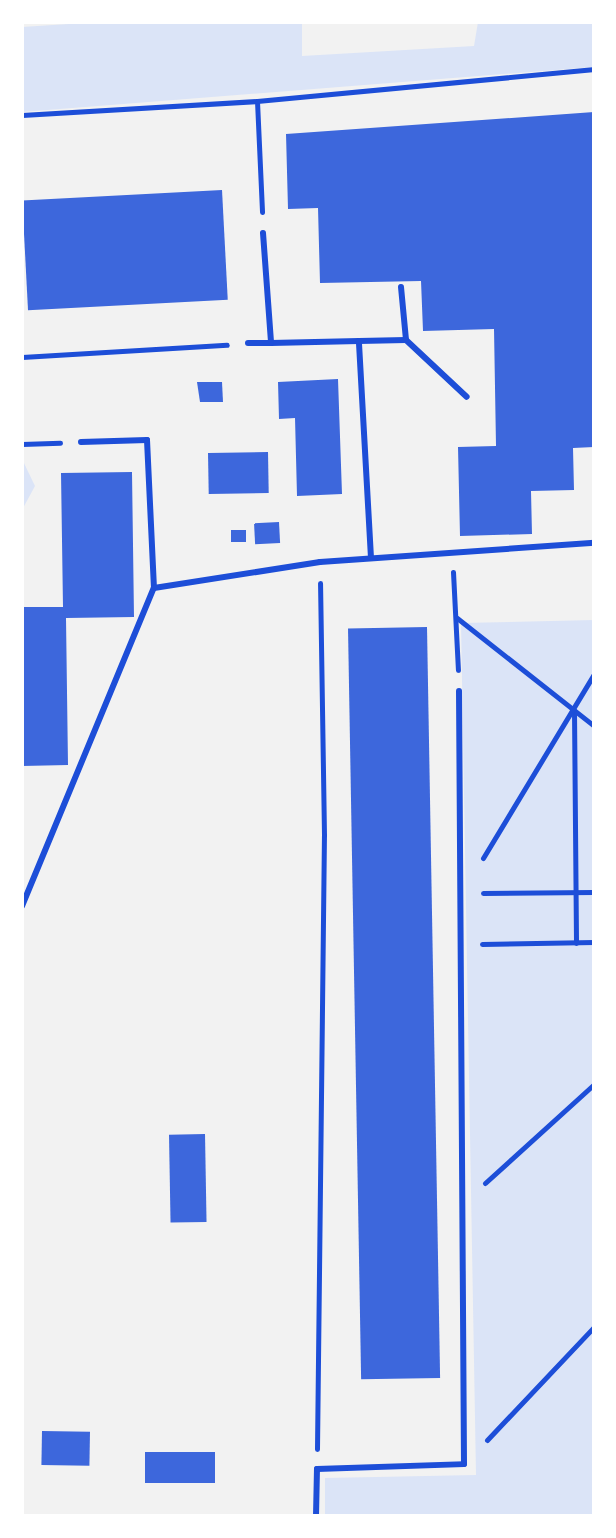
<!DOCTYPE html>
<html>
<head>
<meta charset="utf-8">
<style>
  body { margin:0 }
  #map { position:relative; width:616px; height:1538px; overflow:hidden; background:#f2f2f2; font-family:"IBM Plex Sans",sans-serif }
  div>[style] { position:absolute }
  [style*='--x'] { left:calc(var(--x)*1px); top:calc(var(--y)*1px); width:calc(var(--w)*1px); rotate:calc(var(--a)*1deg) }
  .green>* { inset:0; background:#dbe4f7 }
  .building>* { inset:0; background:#3d67dc; transform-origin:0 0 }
  .path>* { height:5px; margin:-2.5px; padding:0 2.5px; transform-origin:2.5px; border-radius:2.5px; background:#1d4ed8 }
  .service>* { height:6px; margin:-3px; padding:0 3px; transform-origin:3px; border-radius:3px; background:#1d4ed8 }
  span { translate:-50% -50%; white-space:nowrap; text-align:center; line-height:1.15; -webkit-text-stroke:8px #fff; paint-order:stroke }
  .frame { position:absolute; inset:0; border:24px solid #fff; pointer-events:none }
</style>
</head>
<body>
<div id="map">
  <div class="green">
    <div style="clip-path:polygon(100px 22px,302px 22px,302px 56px,474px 46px,478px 22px,594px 22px,594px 67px,22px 112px,22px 27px)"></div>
    <div style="clip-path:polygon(22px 459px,35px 486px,22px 510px)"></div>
    <div style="clip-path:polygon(594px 620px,594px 1516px,325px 1516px,325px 1478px,476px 1475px,461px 623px)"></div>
  </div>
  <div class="building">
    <div style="clip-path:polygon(594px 112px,594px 447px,573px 448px,574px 490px,531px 491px,532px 534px,460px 536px,458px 447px,496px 446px,494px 329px,423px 331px,421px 281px,320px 283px,318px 208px,288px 209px,286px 134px)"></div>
    <div style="left:222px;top:190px;width:110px;height:200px;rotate:87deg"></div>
    <div style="clip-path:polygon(338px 379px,342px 494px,297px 496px,295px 418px,279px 419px,278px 382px)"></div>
    <div style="clip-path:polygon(197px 382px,222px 382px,223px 402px,200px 402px)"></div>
    <div style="left:268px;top:452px;width:41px;height:60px;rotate:89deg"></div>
    <div style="clip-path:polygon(132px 472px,134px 617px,66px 618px,68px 765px,22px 766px,22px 607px,63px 607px,61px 473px)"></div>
    <div style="left:279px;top:522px;width:21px;height:25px;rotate:87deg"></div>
    <div style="left:231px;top:530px;width:15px;height:12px"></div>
    <div style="left:427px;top:627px;width:751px;height:79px;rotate:89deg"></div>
    <div style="left:205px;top:1134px;width:88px;height:36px;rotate:89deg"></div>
    <div style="left:42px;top:1431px;width:48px;height:34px;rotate:1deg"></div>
    <div style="left:215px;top:1452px;width:31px;height:70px;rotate:90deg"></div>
  </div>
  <div class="path">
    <div style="--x:257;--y:101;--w:111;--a:87.4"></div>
    <div style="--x:22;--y:115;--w:235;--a:-3.4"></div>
    <div style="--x:257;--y:101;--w:339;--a:-5.4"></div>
    <div style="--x:22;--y:357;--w:205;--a:-3.4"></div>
    <div style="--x:22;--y:444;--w:38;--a:-2"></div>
    <div style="--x:453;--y:572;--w:98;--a:87.1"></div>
    <div style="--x:457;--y:618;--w:174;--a:38.2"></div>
    <div style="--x:574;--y:711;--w:232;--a:89.5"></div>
    <div style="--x:483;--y:858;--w:215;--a:-58.9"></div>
    <div style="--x:483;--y:893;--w:111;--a:-0.5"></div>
    <div style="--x:482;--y:944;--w:112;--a:-1"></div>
    <div style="--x:485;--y:1183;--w:147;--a:-42.2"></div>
    <div style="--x:487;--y:1440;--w:156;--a:-46.6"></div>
    <div style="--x:317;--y:1449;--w:614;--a:-89.35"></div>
    <div style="--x:324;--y:835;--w:252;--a:-90.9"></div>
  </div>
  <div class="service">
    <div style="--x:263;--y:233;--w:110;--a:85.8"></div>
    <div style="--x:271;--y:343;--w:88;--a:-1.3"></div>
    <div style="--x:401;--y:287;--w:53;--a:84.6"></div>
    <div style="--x:406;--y:340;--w:83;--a:43.1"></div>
    <div style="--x:248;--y:343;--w:23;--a:0"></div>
    <div style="--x:81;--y:442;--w:66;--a:-1.7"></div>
    <div style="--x:147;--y:440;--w:148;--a:87.3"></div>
    <div style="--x:371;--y:558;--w:217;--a:-93.2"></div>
    <div style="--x:359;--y:341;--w:47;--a:-1.2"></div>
    <div style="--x:22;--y:906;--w:344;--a:-67.5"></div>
    <div style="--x:154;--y:588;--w:168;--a:-8.9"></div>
    <div style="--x:320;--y:562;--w:275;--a:-4"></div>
    <div style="--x:316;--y:1516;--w:47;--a:-88.8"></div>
    <div style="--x:317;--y:1469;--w:147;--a:-1.9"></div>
    <div style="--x:464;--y:1464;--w:773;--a:-90.37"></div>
  </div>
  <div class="frame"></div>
</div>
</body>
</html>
